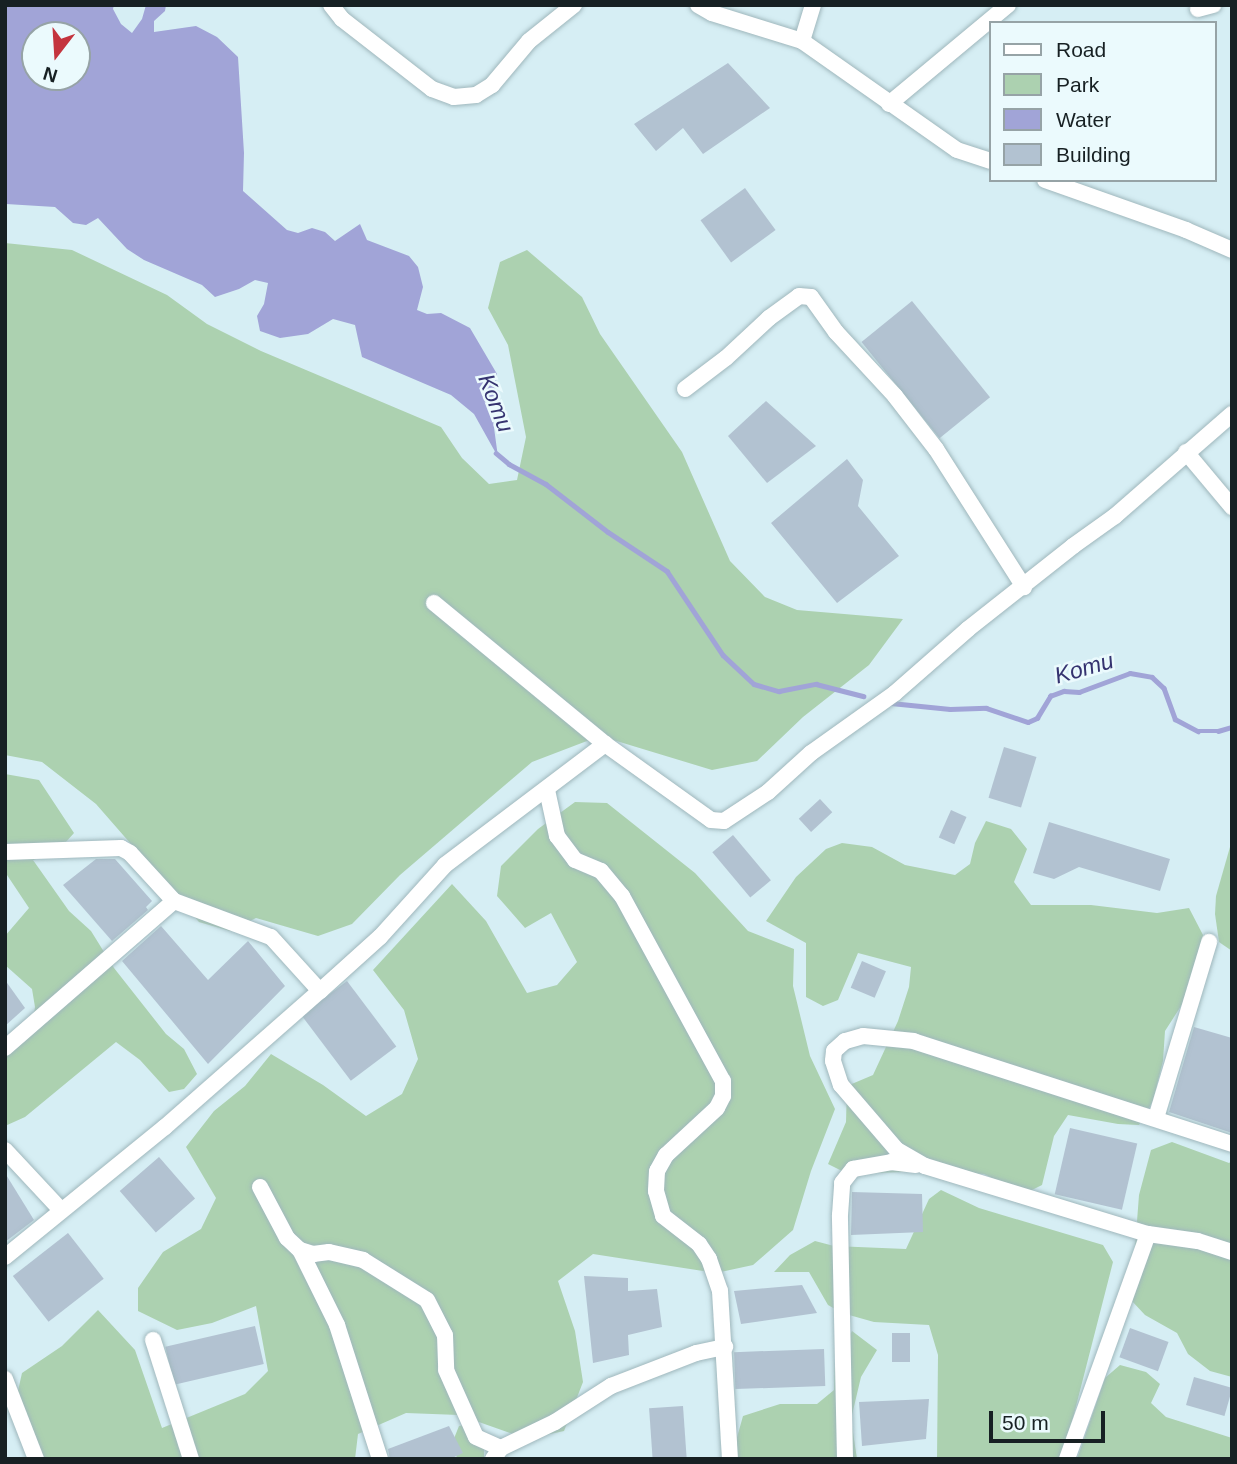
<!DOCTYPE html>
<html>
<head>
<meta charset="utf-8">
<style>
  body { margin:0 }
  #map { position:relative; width:1237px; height:1464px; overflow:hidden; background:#d6eef4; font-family:Helvetica,sans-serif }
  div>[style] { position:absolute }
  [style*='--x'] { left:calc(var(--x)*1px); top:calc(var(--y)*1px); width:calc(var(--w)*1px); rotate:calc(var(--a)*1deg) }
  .green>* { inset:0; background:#acd1b0 }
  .water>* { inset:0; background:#a1a4d7 }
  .stream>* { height:4.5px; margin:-2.25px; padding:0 2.25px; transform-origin:2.25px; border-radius:2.25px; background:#a1a4d7 }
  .building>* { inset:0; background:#b2c2d1; transform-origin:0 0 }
  .roads { filter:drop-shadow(0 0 2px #9fb7bc) drop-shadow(0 0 2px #9fb7bc) }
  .street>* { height:16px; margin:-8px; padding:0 8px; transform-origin:8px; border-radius:8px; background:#fff }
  span { translate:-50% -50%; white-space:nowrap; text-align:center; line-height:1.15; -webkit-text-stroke:5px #ebfafd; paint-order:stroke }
  .water-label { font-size:23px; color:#353370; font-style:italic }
  .frame { position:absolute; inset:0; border:7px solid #172023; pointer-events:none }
  .legend { position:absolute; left:989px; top:21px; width:228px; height:161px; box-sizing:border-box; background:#ebfafd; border:2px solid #96a3a6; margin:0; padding:9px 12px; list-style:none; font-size:21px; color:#172023 }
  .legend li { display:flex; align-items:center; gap:14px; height:35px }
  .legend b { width:35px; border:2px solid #96a3a6 }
  .north { position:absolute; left:21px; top:21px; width:70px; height:70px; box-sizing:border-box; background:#ebfafd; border:2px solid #96a3a6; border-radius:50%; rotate:197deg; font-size:19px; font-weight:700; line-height:28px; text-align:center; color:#172023 }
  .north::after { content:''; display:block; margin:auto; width:24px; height:32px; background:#c4343e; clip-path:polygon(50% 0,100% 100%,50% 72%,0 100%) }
  .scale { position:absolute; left:989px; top:1411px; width:116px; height:32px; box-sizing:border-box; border:4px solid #172023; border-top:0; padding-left:9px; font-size:21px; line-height:24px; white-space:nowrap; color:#172023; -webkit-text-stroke:5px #ebfafd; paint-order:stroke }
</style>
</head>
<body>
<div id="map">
  <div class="green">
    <div style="clip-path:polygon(5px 243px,72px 250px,167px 295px,207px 324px,261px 351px,441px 427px,462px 458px,489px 484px,517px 480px,526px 437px,508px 345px,488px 308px,500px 262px,527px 250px,582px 297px,600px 334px,682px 452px,730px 561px,765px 597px,797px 610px,903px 619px,869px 665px,803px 717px,757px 761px,712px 770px,600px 736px,532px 762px,400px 875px,352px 924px,318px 936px,256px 918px,230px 931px,199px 922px,96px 804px,42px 762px,5px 755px)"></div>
    <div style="clip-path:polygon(5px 774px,39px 780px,74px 833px,57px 852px,33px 860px,69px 911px,91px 931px,114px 968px,166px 1034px,184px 1049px,197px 1074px,184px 1089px,169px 1092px,140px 1060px,116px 1042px,25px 1117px,5px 1126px,5px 1044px,32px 1029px,35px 1007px,32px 989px,5px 965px,5px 936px,29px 908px,5px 872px)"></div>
    <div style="clip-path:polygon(575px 802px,607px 803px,695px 873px,748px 931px,794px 949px,793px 986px,810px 1056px,835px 1109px,811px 1171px,793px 1230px,753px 1265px,716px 1273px,593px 1254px,558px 1281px,575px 1331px,583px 1382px,564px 1431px,527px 1439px,459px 1415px,406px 1413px,358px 1434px,355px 1459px,37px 1459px,15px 1404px,22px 1373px,62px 1346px,98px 1310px,135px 1350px,162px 1428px,245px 1394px,268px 1371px,256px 1306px,212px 1323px,177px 1330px,138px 1311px,138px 1288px,163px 1252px,201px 1229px,216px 1198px,186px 1147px,214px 1111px,245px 1086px,271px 1054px,323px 1085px,366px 1116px,402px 1094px,418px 1059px,404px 1010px,373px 970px,452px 884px,486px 921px,527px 993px,557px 985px,577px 962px,551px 913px,525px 928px,497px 896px,501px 866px,538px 829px)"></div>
    <div style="clip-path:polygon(986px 821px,1011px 829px,1027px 849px,1014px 882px,1031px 905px,1091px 905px,1157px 913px,1189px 908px,1203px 935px,1203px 955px,1183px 1003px,1165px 1031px,1163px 1061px,1153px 1101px,1139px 1125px,1118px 1124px,1068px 1115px,1054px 1136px,1042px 1185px,1024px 1194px,984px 1174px,929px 1171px,848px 1174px,828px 1164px,846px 1122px,847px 1086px,873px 1075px,898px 1021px,909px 987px,911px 967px,858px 953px,838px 1000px,823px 1006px,806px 997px,806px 943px,766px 921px,796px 877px,826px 849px,842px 843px,872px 847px,905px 865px,955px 875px,970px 864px,975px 843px)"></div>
    <div style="clip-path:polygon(1232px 840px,1232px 951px,1219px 942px,1215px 914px,1216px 896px)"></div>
    <div style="clip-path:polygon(1172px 1142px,1229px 1163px,1232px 1161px,1232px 1377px,1210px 1371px,1188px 1354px,1177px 1333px,1145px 1315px,1131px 1300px,1139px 1195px,1151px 1150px)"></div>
    <div style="clip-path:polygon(941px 1190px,979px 1208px,1103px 1245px,1113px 1262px,1073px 1418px,1059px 1459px,937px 1459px,938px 1355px,929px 1325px,874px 1322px,842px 1313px,828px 1305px,809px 1272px,774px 1272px,790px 1255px,815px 1241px,834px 1246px,906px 1249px,929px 1199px)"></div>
    <div style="clip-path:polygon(852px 1331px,877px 1350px,861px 1377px,851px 1419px,857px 1459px,731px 1459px,743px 1416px,780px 1404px,817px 1404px,834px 1390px,835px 1360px)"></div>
    <div style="clip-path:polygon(1120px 1365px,1146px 1372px,1160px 1384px,1151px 1403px,1166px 1417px,1232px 1438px,1232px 1459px,1077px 1459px,1105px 1378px)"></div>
    <div style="clip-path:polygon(470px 1424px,484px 1445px,484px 1459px,457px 1459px,453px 1441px,459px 1426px)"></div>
  </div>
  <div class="water">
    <div style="clip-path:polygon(evenodd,5px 5px,114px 5px,113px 9px,121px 24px,132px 33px,142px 19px,146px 5px,166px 5px,165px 11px,154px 21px,154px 32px,196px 26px,217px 37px,238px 57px,244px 153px,243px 191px,287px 230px,298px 233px,312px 228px,325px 232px,335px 241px,360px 224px,367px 240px,409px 256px,418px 267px,423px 287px,417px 310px,427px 314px,441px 313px,470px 328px,497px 374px,492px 413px,498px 457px,474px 414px,451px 395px,362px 357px,355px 325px,333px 319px,308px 334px,280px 338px,260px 331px,257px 316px,264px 304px,268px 283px,255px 280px,239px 289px,215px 297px,202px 285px,144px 260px,127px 249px,98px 218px,86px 225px,73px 223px,55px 207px,6px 204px,5px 5px,35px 35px,77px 35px,77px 77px,35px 77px,35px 35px)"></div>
  </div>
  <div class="stream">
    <div style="--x:496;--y:453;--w:17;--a:40"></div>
    <div style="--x:509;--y:464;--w:42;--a:28.4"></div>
    <div style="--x:546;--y:484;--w:78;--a:37.7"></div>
    <div style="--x:608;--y:532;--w:71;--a:33.5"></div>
    <div style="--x:667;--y:571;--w:101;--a:56.3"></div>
    <div style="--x:723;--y:655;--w:42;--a:43.1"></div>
    <div style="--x:754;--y:684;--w:26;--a:16"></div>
    <div style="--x:779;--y:691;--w:38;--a:-11"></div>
    <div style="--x:816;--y:684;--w:49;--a:14.3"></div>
    <div style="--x:891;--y:703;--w:59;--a:5.8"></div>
    <div style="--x:950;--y:709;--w:36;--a:-2"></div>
    <div style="--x:986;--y:708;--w:44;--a:18.4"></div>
    <div style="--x:1028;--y:722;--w:10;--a:-24"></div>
    <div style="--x:1037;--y:718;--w:26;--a:-59"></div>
    <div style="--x:1050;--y:696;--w:15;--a:-20"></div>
    <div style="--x:1064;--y:691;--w:15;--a:4"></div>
    <div style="--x:1079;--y:692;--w:54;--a:-20.4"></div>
    <div style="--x:1130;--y:673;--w:22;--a:10"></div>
    <div style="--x:1152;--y:677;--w:16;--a:43"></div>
    <div style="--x:1164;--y:688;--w:33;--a:70"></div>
    <div style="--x:1175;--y:719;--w:26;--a:28"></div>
    <div style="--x:1198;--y:731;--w:20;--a:0"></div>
    <div style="--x:1218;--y:731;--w:15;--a:-16"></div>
  </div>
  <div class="building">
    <div style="clip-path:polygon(728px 63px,770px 108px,703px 154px,683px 128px,656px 151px,634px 124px)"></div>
    <div style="left:745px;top:188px;width:52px;height:55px;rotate:54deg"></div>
    <div style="left:912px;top:301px;width:124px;height:65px;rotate:51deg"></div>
    <div style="clip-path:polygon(766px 401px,816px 446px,767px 483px,728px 436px)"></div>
    <div style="clip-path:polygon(847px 459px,863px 480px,858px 506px,899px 556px,837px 603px,771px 523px)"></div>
    <div style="left:1004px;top:747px;width:34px;height:53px;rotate:17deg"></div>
    <div style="left:820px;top:799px;width:18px;height:29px;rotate:47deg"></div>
    <div style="left:951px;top:810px;width:17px;height:30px;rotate:24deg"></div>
    <div style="clip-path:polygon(1049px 822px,1170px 859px,1160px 891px,1079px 867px,1054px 879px,1033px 873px)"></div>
    <div style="left:733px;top:835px;width:59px;height:27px;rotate:50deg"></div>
    <div style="clip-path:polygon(96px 859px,115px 859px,152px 901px,146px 907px,148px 910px,112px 941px,63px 885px)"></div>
    <div style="clip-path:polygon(161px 926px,208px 980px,248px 941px,285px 986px,208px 1064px,122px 961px)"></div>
    <div style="left:862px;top:961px;width:26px;height:29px;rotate:23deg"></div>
    <div style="clip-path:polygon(5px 980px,25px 1008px,5px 1026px)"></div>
    <div style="left:347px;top:981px;width:82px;height:57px;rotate:53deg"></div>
    <div style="clip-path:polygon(1194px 1027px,1232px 1038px,1232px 1133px,1169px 1112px)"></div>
    <div style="left:1070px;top:1128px;width:69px;height:68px;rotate:13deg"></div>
    <div style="left:159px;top:1157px;width:55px;height:52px;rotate:49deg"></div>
    <div style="clip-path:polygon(5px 1173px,34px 1220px,5px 1242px)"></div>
    <div style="clip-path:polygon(852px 1192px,922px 1194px,923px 1232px,851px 1235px)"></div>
    <div style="left:68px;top:1233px;width:58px;height:70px;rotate:52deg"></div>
    <div style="clip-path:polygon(584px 1276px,628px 1278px,628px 1291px,657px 1289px,662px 1327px,628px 1335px,629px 1355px,593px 1363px)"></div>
    <div style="clip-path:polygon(802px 1285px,817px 1313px,741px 1324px,734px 1291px)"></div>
    <div style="left:255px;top:1326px;width:39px;height:92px;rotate:77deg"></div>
    <div style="left:1130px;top:1328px;width:41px;height:31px;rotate:20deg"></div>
    <div style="left:892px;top:1333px;width:18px;height:29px"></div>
    <div style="left:824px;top:1349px;width:37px;height:90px;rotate:88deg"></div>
    <div style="left:1194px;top:1377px;width:40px;height:29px;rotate:16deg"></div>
    <div style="clip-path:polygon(929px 1399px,926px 1439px,862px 1446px,859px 1402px)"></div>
    <div style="left:683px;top:1406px;width:53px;height:34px;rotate:86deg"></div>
    <div style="clip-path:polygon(449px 1426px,463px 1453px,450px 1459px,390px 1459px,388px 1449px)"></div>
  </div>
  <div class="roads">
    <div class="street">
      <div style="--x:331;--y:5;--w:18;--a:52"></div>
      <div style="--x:342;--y:19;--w:114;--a:37.9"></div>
      <div style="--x:432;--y:89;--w:23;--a:20"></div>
      <div style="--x:454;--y:97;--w:22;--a:-5"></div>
      <div style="--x:476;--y:95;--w:19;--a:-32"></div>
      <div style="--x:492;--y:85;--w:57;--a:-49.9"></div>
      <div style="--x:529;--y:41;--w:58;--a:-38.7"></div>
      <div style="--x:698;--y:5;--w:16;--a:30"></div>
      <div style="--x:712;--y:13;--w:94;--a:17.3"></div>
      <div style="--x:802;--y:41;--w:189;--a:35.1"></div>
      <div style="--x:957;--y:150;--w:35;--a:18"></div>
      <div style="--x:1198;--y:9;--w:16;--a:-15"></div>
      <div style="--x:802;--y:41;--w:38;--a:-73"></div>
      <div style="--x:889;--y:104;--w:155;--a:-39.8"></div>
      <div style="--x:1045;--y:180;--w:150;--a:19.5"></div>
      <div style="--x:1186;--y:230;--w:50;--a:23.5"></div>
      <div style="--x:685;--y:389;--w:51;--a:-37.1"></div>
      <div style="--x:726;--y:358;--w:59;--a:-42.9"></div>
      <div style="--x:769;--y:318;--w:37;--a:-36"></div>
      <div style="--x:799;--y:296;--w:12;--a:5"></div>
      <div style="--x:811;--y:297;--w:43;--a:54.5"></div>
      <div style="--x:836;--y:332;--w:87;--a:47.3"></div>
      <div style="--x:895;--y:396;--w:67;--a:52.3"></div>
      <div style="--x:936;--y:449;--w:164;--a:57.5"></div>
      <div style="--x:1186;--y:452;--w:72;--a:50.1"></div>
      <div style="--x:434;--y:603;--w:222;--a:39.5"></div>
      <div style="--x:547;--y:790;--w:47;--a:77.7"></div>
      <div style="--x:557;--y:836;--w:30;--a:53"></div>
      <div style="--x:575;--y:860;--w:28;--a:23"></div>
      <div style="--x:601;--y:871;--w:33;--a:50"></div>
      <div style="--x:622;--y:896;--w:211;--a:61.4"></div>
      <div style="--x:723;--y:1081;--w:15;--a:90"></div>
      <div style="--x:723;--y:1096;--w:13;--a:117"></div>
      <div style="--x:717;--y:1108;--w:69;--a:137.3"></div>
      <div style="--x:666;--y:1155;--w:18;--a:119"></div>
      <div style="--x:657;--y:1171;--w:20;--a:93"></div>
      <div style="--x:656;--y:1191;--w:26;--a:74"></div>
      <div style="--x:663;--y:1216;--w:46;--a:37.9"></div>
      <div style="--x:699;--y:1244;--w:18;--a:56"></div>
      <div style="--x:709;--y:1259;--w:34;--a:71"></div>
      <div style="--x:720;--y:1291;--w:168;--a:86.6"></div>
      <div style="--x:5;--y:852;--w:116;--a:-2"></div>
      <div style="--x:121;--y:848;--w:10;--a:29"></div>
      <div style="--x:130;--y:853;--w:65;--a:47.5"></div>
      <div style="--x:174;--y:901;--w:103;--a:20.4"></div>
      <div style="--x:271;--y:937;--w:73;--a:47.8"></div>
      <div style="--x:5;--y:1048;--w:224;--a:-41"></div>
      <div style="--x:1156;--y:1118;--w:184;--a:-73.2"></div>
      <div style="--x:1232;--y:1144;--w:334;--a:-162.1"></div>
      <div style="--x:914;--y:1041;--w:51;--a:-174.4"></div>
      <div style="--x:863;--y:1036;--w:19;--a:164"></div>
      <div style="--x:845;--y:1041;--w:15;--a:138"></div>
      <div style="--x:834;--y:1051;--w:10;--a:96"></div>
      <div style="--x:833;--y:1061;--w:25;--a:72"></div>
      <div style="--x:841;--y:1085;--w:86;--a:49.3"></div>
      <div style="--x:897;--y:1150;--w:32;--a:30"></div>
      <div style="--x:925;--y:1166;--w:233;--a:17"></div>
      <div style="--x:1148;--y:1234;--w:50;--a:8"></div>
      <div style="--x:1198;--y:1241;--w:36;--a:18"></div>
      <div style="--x:5;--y:1150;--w:82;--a:47"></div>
      <div style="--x:260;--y:1187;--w:58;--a:62.1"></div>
      <div style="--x:287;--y:1238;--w:18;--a:43"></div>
      <div style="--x:300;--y:1250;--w:14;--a:17"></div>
      <div style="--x:313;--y:1254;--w:16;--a:-7"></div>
      <div style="--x:329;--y:1252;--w:35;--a:13"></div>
      <div style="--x:363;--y:1260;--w:75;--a:32"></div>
      <div style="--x:427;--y:1300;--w:39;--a:63"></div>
      <div style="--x:445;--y:1335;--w:35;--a:88"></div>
      <div style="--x:446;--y:1370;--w:73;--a:65.9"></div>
      <div style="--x:476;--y:1437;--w:27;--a:24"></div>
      <div style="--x:300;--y:1250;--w:84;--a:63.7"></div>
      <div style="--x:337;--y:1325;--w:141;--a:72.2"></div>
      <div style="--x:5;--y:1257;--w:206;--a:-39.1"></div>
      <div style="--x:165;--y:1127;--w:206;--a:-41.3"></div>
      <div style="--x:320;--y:991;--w:81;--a:-42"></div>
      <div style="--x:380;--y:937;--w:97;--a:-47.9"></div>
      <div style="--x:445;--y:865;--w:201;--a:-37.1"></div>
      <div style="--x:605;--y:744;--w:130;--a:35.6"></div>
      <div style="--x:711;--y:820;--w:13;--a:4"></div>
      <div style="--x:724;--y:821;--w:53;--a:-33.4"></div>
      <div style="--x:768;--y:792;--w:58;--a:-42.2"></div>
      <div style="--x:811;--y:753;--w:103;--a:-35.5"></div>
      <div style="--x:895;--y:693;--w:97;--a:-41.2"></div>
      <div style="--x:968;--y:629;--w:134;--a:-38.3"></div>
      <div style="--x:1073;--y:546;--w:52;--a:-35.5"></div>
      <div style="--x:1115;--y:516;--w:155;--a:-41.1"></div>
      <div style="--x:153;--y:1340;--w:125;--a:72.3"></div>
      <div style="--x:5;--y:1379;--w:86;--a:68.8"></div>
      <div style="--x:493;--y:1459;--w:14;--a:-54"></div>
      <div style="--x:501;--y:1448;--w:60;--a:-25.7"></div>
      <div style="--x:555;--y:1422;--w:67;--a:-32.7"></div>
      <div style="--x:611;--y:1386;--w:91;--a:-21.2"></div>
      <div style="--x:696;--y:1353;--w:30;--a:-12"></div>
      <div style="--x:845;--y:1459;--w:244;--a:-91.2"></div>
      <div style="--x:840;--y:1215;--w:32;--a:-86"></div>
      <div style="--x:842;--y:1183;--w:18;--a:-52"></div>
      <div style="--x:853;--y:1169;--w:39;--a:-10"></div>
      <div style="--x:891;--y:1162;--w:25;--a:7"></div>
      <div style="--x:1067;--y:1459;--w:239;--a:-70.2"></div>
    </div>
  </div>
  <div class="water-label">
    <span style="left:496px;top:403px;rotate:69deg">Komu</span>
    <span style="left:1084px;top:668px;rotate:-16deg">Komu</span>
  </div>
  <div class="frame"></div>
  <ul class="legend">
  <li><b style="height:9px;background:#fff"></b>Road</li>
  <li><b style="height:19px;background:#acd1b0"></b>Park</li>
  <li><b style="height:19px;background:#a1a4d7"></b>Water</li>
  <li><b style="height:19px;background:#b2c2d1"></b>Building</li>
  </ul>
  <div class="north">N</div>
  <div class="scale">50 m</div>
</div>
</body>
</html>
